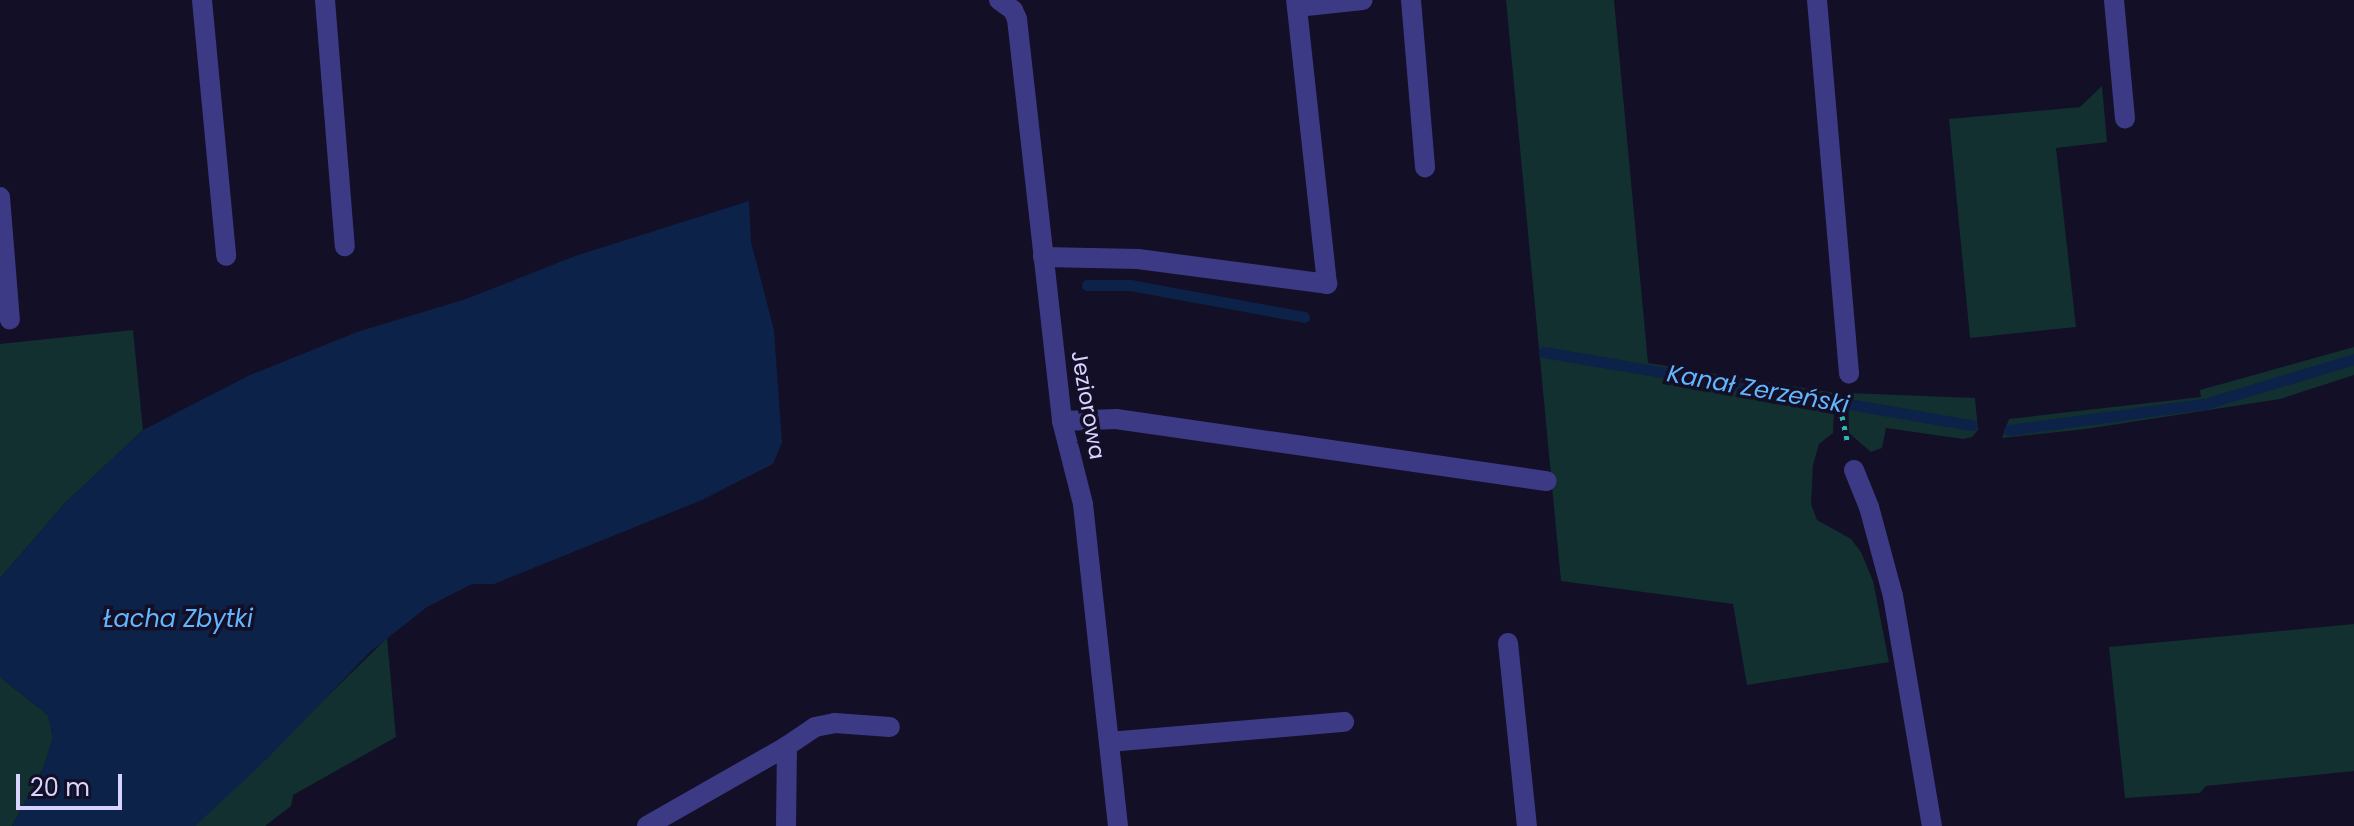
<!DOCTYPE html>
<html>
<head>
<meta charset="utf-8">
<style>
  body { margin:0 }
  #map { position:relative; width:2354px; height:826px; overflow:hidden; background:#130f26; font-family:Poppins,sans-serif }
  div>[style] { position:absolute }
  [style*='--x'] { left:calc(var(--x)*1px); top:calc(var(--y)*1px); width:calc(var(--w)*1px); rotate:calc(var(--a)*1deg) }
  .green>* { inset:0; background:#12302f }
  .water>* { inset:0; background:#0c2248 }
  .stream>* { height:11px; margin:-5.5px; padding:0 5.5px; transform-origin:5.5px; border-radius:5.5px; background:#0c2248 }
  .path>* { height:5px; margin-top:-2.5px; transform-origin:0; background:repeating-linear-gradient(90deg,#2fb8b0 0 4px,transparent 0 10px) }
  .minor>* { height:20px; margin:-10px; padding:0 10px; transform-origin:10px; border-radius:10px; background:#3d3a85 }
  span { translate:-50% -50%; white-space:nowrap; text-align:center; line-height:1.15; -webkit-text-stroke:7px #130f26; paint-order:stroke }
  .street-label { font-size:22px; color:#d9d4ff }
  .water-label { font-size:24px; color:#62b6ff; font-style:italic }
  .scale { position:absolute; left:16px; top:774px; width:106px; height:36px; box-sizing:border-box; border:4px solid #d9d4ff; border-top:0; padding-left:10px; font-size:24px; line-height:28px; white-space:nowrap; color:#d9d4ff; -webkit-text-stroke:6px #130f26; paint-order:stroke }
</style>
</head>
<body>
<div id="map">
  <div class="green">
    <div style="clip-path:polygon(1506px 0,1614px 0,1648px 363px,1835px 393px,1833px 433px,1819px 444px,1813px 465px,1811px 504px,1817px 520px,1851px 539px,1861px 552px,1873px 581px,1889px 662px,1747px 685px,1733px 604px,1561px 581px)"></div>
    <div style="clip-path:polygon(2102px 86px,2107px 142px,2056px 148px,2076px 327px,1970px 338px,1949px 119px,2080px 107px)"></div>
    <div style="clip-path:polygon(133px 330px,143px 430px,65px 503px,0 578px,0 344px)"></div>
    <div style="clip-path:polygon(2354px 347px,2354px 375px,2280px 399px,2086px 429px,2002px 438px,2009px 419px,2201px 397px,2200px 390px)"></div>
    <div style="clip-path:polygon(1848px 393px,1975px 398px,1978px 430px,1972px 437px,1963px 439px,1886px 428px,1882px 448px,1871px 452px,1849px 433px)"></div>
    <div style="clip-path:polygon(2354px 624px,2354px 771px,2206px 786px,2200px 793px,2125px 798px,2109px 647px)"></div>
    <div style="clip-path:polygon(387px 638px,396px 737px,293px 795px,291px 806px,265px 826px,195px 826px)"></div>
    <div style="clip-path:polygon(0 677px,48px 715px,53px 737px,44px 767px,12px 826px,0 826px)"></div>
  </div>
  <div class="water">
    <div style="clip-path:polygon(749px 201px,751px 242px,774px 330px,782px 442px,773px 464px,702px 500px,494px 584px,472px 584px,427px 607px,370px 652px,267px 759px,195px 826px,12px 826px,44px 767px,53px 737px,48px 715px,0 677px,0 578px,65px 503px,143px 430px,250px 375px,357px 332px,466px 299px,575px 256px)"></div>
  </div>
  <div class="stream">
    <div style="--x:1087;--y:285;--w:43;--a:0"></div>
    <div style="--x:1130;--y:285;--w:177;--a:10.4"></div>
    <div style="--x:1544;--y:352;--w:434;--a:9.7"></div>
    <div style="--x:2009;--y:430;--w:198;--a:-7.6"></div>
    <div style="--x:2205;--y:404;--w:156;--a:-16.8"></div>
  </div>
  <div class="path">
    <div style="--x:1843;--y:399;--w:17;--a:93"></div>
    <div style="--x:1842;--y:416;--w:29;--a:78"></div>
  </div>
  <div class="minor">
    <div style="--x:202;--y:0;--w:257;--a:84.6"></div>
    <div style="--x:325;--y:0;--w:247;--a:85.4"></div>
    <div style="--x:999;--y:0;--w:17;--a:36"></div>
    <div style="--x:1013;--y:10;--w:10;--a:66"></div>
    <div style="--x:1017;--y:19;--w:405;--a:83.6"></div>
    <div style="--x:1062;--y:421;--w:86;--a:75.8"></div>
    <div style="--x:1083;--y:504;--w:324;--a:83.8"></div>
    <div style="--x:1411;--y:0;--w:168;--a:85.2"></div>
    <div style="--x:1817;--y:0;--w:375;--a:85.1"></div>
    <div style="--x:2114;--y:0;--w:119;--a:84.7"></div>
    <div style="--x:1297;--y:7;--w:66;--a:-6.1"></div>
    <div style="--x:0;--y:197;--w:123;--a:85.4"></div>
    <div style="--x:1043;--y:257;--w:95;--a:1.2"></div>
    <div style="--x:1138;--y:259;--w:191;--a:7.5"></div>
    <div style="--x:1327;--y:284;--w:286;--a:-96.2"></div>
    <div style="--x:1062;--y:421;--w:54;--a:-2.1"></div>
    <div style="--x:1116;--y:419;--w:435;--a:8.2"></div>
    <div style="--x:1854;--y:470;--w:40;--a:68"></div>
    <div style="--x:1869;--y:507;--w:92;--a:74.9"></div>
    <div style="--x:1893;--y:596;--w:233;--a:80.4"></div>
    <div style="--x:1508;--y:643;--w:184;--a:84.1"></div>
    <div style="--x:1109;--y:742;--w:236;--a:-4.9"></div>
    <div style="--x:647;--y:826;--w:161;--a:-29.7"></div>
    <div style="--x:786;--y:826;--w:80;--a:-89.3"></div>
    <div style="--x:787;--y:746;--w:34;--a:-34"></div>
    <div style="--x:815;--y:727;--w:20;--a:-11"></div>
    <div style="--x:835;--y:723;--w:55;--a:4.2"></div>
  </div>
  <div class="street-label">
    <span style="left:1088px;top:405px;rotate:80deg">Jeziorowa</span>
  </div>
  <div class="water-label">
    <span style="left:1758px;top:389px;rotate:10deg">Kanał Zerzeński</span>
    <span style="left:178px;top:619px">Łacha Zbytki</span>
  </div>
  <div class="scale">20 m</div>
</div>
</body>
</html>
